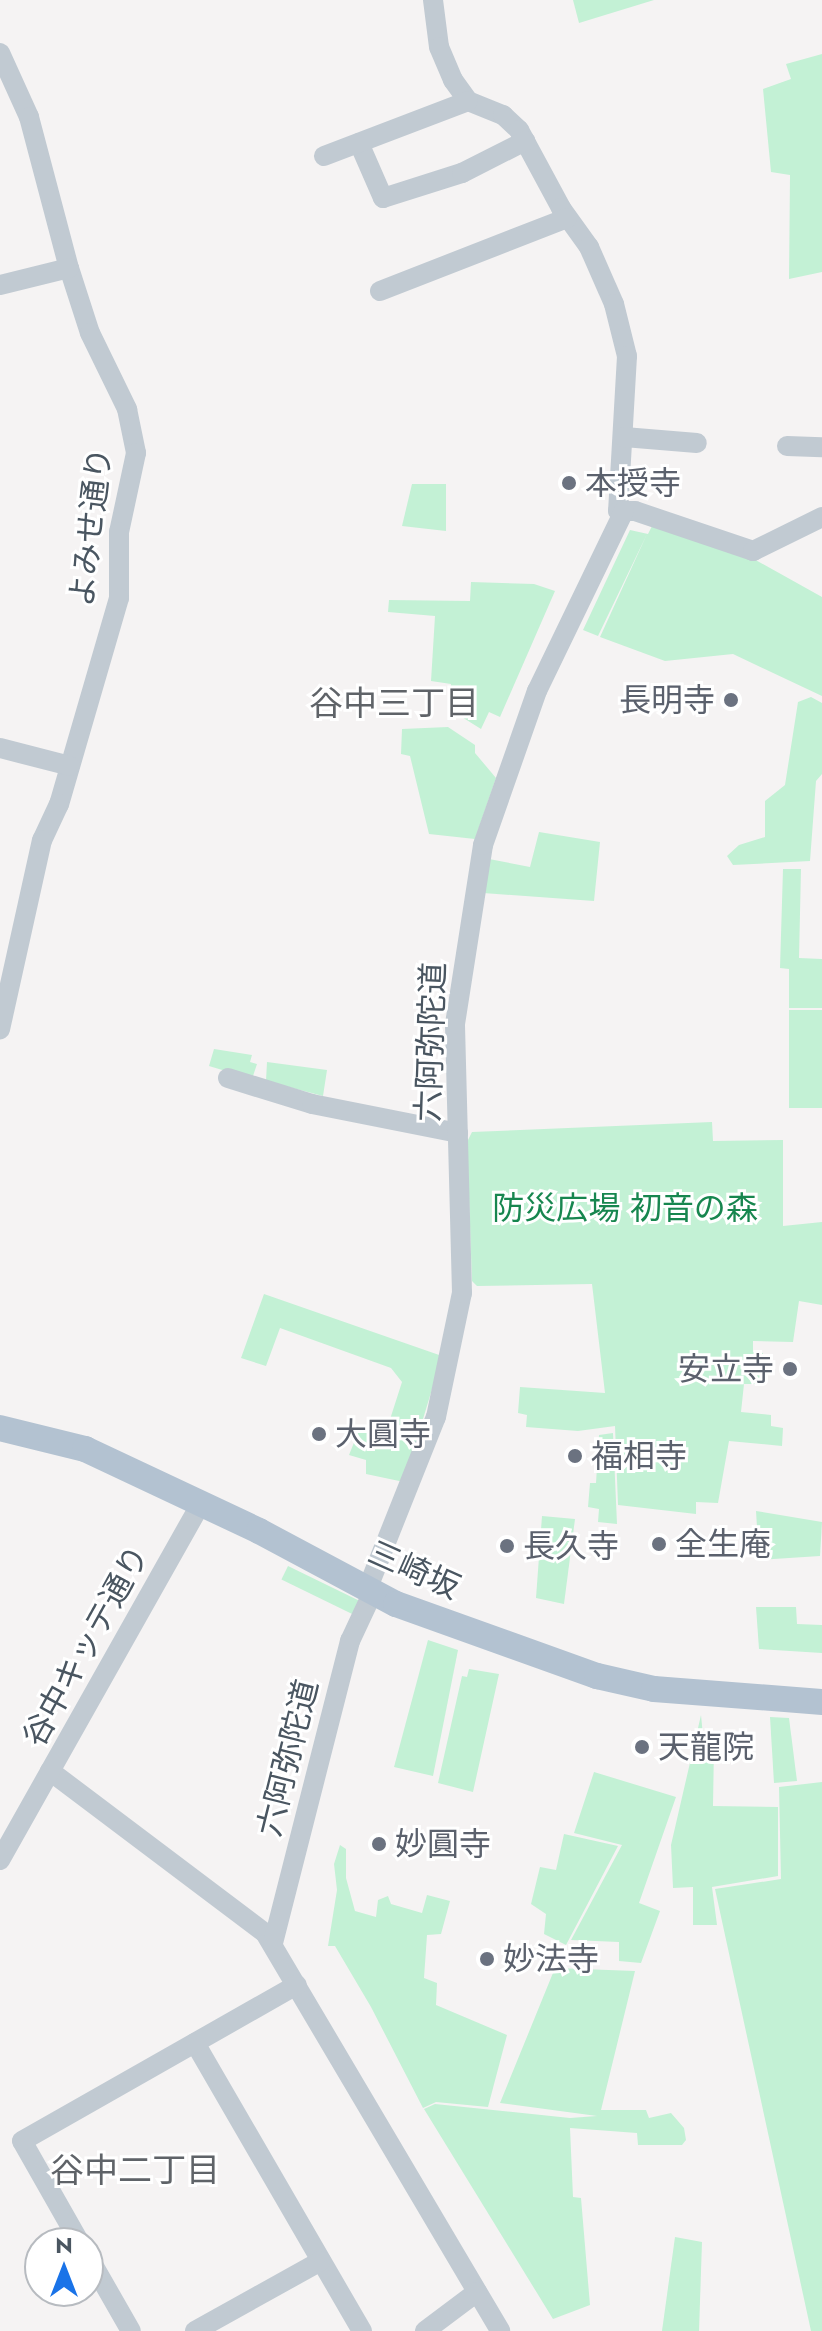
<!DOCTYPE html>
<html>
<head>
<meta charset="utf-8">
<style>
  body { margin:0 }
  #map { position:relative; width:822px; height:2331px; overflow:hidden; background:#f5f3f3; font-family:Jost,"Noto Sans JP",sans-serif }
  div>[style] { position:absolute }
  [style*='--x'] { left:calc(var(--x)*1px); top:calc(var(--y)*1px); width:calc(var(--w)*1px); rotate:calc(var(--a)*1deg) }
  .green>* { inset:0; background:#c3f1d5; transform-origin:0 0 }
  .minor>* { height:20px; margin:-10px; padding:0 10px; transform-origin:10px; border-radius:10px; background:#c1cad2 }
  .major>* { height:26px; margin:-13px; padding:0 13px; transform-origin:13px; border-radius:13px; background:#b3c2d1 }
  .dots>* { width:22px; height:22px; translate:-50% -50%; box-sizing:border-box; border:4px solid #fff; border-radius:50% }
  span { translate:-50% -50%; white-space:nowrap; text-align:center; line-height:1.15; -webkit-text-stroke:6px #fff; paint-order:stroke }
  .worship-label { font-size:32px; color:#5b616d }
  .left { translate:0 -50%; text-align:left }
  .right { translate:-100% -50%; text-align:right }
  .street-label { font-size:32px; color:#4a5661 }
  .park-label { font-size:32px; color:#17864f }
  .neighbourhood-label { font-size:34px; color:#5f6368 }
  .north { position:absolute; left:24px; top:2227px; width:80px; height:80px; box-sizing:border-box; background:#fff; border:2px solid #b7bbc0; border-radius:50%; rotate:0deg; font-size:22px; font-weight:700; line-height:32px; text-align:center; color:#4a5661 }
  .north::after { content:''; display:block; margin:auto; width:28px; height:36px; background:#1a73e8; clip-path:polygon(50% 0,100% 100%,50% 72%,0 100%) }
</style>
</head>
<body>
<div id="map">
  <div class="green">
    <div style="clip-path:polygon(573px 0,654px 0,579px 23px)"></div>
    <div style="clip-path:polygon(822px 54px,822px 272px,789px 279px,790px 175px,771px 172px,763px 89px,791px 79px,786px 64px)"></div>
    <div style="clip-path:polygon(412px 484px,446px 484px,446px 531px,402px 526px)"></div>
    <div style="clip-path:polygon(652px 526px,752px 558px,822px 597px,822px 696px,733px 654px,665px 661px,600px 637px,647px 534px,598px 636px,583px 630px,630px 530px,648px 534px)"></div>
    <div style="clip-path:polygon(471px 582px,534px 584px,555px 591px,500px 717px,489px 712px,481px 729px,449px 709px,451px 684px,431px 681px,435px 616px,388px 612px,389px 600px,470px 601px)"></div>
    <div style="clip-path:polygon(811px 697px,822px 703px,822px 774px,816px 781px,810px 861px,733px 865px,727px 856px,739px 845px,765px 837px,765px 801px,785px 785px,798px 702px)"></div>
    <div style="clip-path:polygon(448px 727px,475px 745px,475px 753px,496px 778px,475px 839px,429px 834px,410px 756px,401px 754px,402px 729px)"></div>
    <div style="clip-path:polygon(539px 832px,600px 842px,594px 901px,483px 893px,489px 859px,530px 867px)"></div>
    <div style="clip-path:polygon(783px 869px,801px 869px,799px 958px,822px 959px,822px 1008px,789px 1008px,789px 969px,780px 968px)"></div>
    <div style="left:789px;top:1010px;width:33px;height:98px"></div>
    <div style="clip-path:polygon(214px 1049px,252px 1055px,250px 1062px,257px 1064px,252px 1079px,209px 1066px)"></div>
    <div style="clip-path:polygon(267px 1062px,327px 1070px,323px 1096px,266px 1081px)"></div>
    <div style="clip-path:polygon(712px 1122px,713px 1141px,783px 1140px,783px 1226px,822px 1222px,822px 1305px,799px 1301px,793px 1342px,753px 1341px,753px 1352px,763px 1353px,761px 1384px,744px 1384px,741px 1412px,771px 1415px,771px 1426px,783px 1428px,782px 1446px,729px 1441px,718px 1503px,696px 1502px,696px 1514px,618px 1505px,615px 1426px,578px 1431px,526px 1427px,527px 1415px,518px 1413px,520px 1387px,605px 1393px,592px 1284px,477px 1286px,472px 1281px,467px 1142px,472px 1132px)"></div>
    <div style="clip-path:polygon(264px 1294px,442px 1356px,404px 1482px,366px 1474px,366px 1460px,349px 1455px,359px 1430px,384px 1438px,402px 1382px,391px 1368px,280px 1328px,266px 1366px,241px 1358px)"></div>
    <div style="clip-path:polygon(613px 1433px,617px 1524px,598px 1522px,599px 1509px,588px 1507px,590px 1483px,596px 1483px,599px 1435px)"></div>
    <div style="clip-path:polygon(756px 1511px,822px 1522px,820px 1556px,759px 1560px)"></div>
    <div style="clip-path:polygon(542px 1516px,575px 1519px,564px 1604px,536px 1598px)"></div>
    <div style="left:288px;top:1566px;width:81px;height:15px;rotate:26deg"></div>
    <div style="clip-path:polygon(756px 1607px,796px 1607px,797px 1624px,822px 1625px,822px 1653px,759px 1649px)"></div>
    <div style="clip-path:polygon(428px 1640px,458px 1650px,433px 1776px,394px 1767px)"></div>
    <div style="clip-path:polygon(469px 1669px,499px 1674px,473px 1792px,438px 1783px,462px 1676px,467px 1677px)"></div>
    <div style="clip-path:polygon(701px 1715px,704px 1746px,714px 1747px,713px 1806px,778px 1807px,778px 1876px,712px 1887px,717px 1925px,693px 1925px,693px 1887px,673px 1888px,671px 1845px)"></div>
    <div style="clip-path:polygon(770px 1717px,789px 1718px,797px 1781px,774px 1783px)"></div>
    <div style="clip-path:polygon(594px 1772px,676px 1797px,639px 1903px,660px 1911px,641px 1963px,619px 1961px,619px 1942px,571px 1940px,622px 1845px,574px 1833px)"></div>
    <div style="clip-path:polygon(822px 1782px,822px 2331px,811px 2331px,715px 1889px,781px 1879px,779px 1787px)"></div>
    <div style="clip-path:polygon(564px 1834px,618px 1846px,566px 1945px,544px 1934px,546px 1914px,531px 1904px,540px 1867px,556px 1870px)"></div>
    <div style="clip-path:polygon(340px 1845px,346px 1849px,346px 1878px,355px 1911px,376px 1917px,378px 1900px,388px 1896px,391px 1904px,422px 1913px,427px 1895px,450px 1901px,441px 1934px,427px 1935px,424px 1978px,437px 1983px,436px 2005px,507px 2035px,488px 2107px,436px 2102px,423px 2108px,371px 2007px,335px 1946px,328px 1946px,337px 1890px,334px 1864px)"></div>
    <div style="clip-path:polygon(555px 1968px,635px 1971px,601px 2110px,646px 2110px,649px 2118px,671px 2113px,684px 2128px,686px 2140px,682px 2145px,638px 2145px,637px 2133px,570px 2128px,573px 2197px,581px 2198px,590px 2305px,553px 2319px,424px 2109px,435px 2104px,570px 2118px,597px 2116px,500px 2103px)"></div>
    <div style="clip-path:polygon(675px 2237px,702px 2242px,699px 2331px,662px 2331px)"></div>
  </div>
  <div class="minor">
    <div style="--x:433;--y:0;--w:47;--a:82.7"></div>
    <div style="--x:439;--y:47;--w:36;--a:67"></div>
    <div style="--x:453;--y:80;--w:26;--a:54"></div>
    <div style="--x:468;--y:101;--w:38;--a:22"></div>
    <div style="--x:503;--y:115;--w:22;--a:43"></div>
    <div style="--x:519;--y:130;--w:89;--a:61.7"></div>
    <div style="--x:561;--y:208;--w:48;--a:54.3"></div>
    <div style="--x:589;--y:247;--w:62;--a:66.3"></div>
    <div style="--x:614;--y:304;--w:54;--a:76"></div>
    <div style="--x:627;--y:356;--w:155;--a:93.3"></div>
    <div style="--x:618;--y:511;--w:17;--a:0"></div>
    <div style="--x:635;--y:511;--w:125;--a:18.7"></div>
    <div style="--x:753;--y:551;--w:77;--a:-26.2"></div>
    <div style="--x:0;--y:53;--w:70;--a:65.6"></div>
    <div style="--x:29;--y:117;--w:156;--a:75.2"></div>
    <div style="--x:69;--y:268;--w:68;--a:72.1"></div>
    <div style="--x:90;--y:333;--w:85;--a:64"></div>
    <div style="--x:127;--y:409;--w:45;--a:78.4"></div>
    <div style="--x:136;--y:453;--w:81;--a:102.1"></div>
    <div style="--x:119;--y:532;--w:66;--a:90"></div>
    <div style="--x:119;--y:598;--w:215;--a:106.2"></div>
    <div style="--x:59;--y:804;--w:40;--a:115"></div>
    <div style="--x:42;--y:840;--w:194;--a:102.5"></div>
    <div style="--x:359;--y:143;--w:60;--a:66.4"></div>
    <div style="--x:383;--y:198;--w:83;--a:-17.6"></div>
    <div style="--x:462;--y:173;--w:71;--a:-26.9"></div>
    <div style="--x:324;--y:156;--w:154;--a:-20.9"></div>
    <div style="--x:0;--y:285;--w:71;--a:-13.8"></div>
    <div style="--x:380;--y:291;--w:201;--a:-21.3"></div>
    <div style="--x:624;--y:437;--w:73;--a:4.7"></div>
    <div style="--x:787;--y:446;--w:35;--a:2"></div>
    <div style="--x:0;--y:748;--w:72;--a:14.4"></div>
    <div style="--x:228;--y:1078;--w:88;--a:17.2"></div>
    <div style="--x:312;--y:1104;--w:149;--a:11.2"></div>
    <div style="--x:367;--y:1590;--w:186;--a:-68.3"></div>
    <div style="--x:436;--y:1417;--w:127;--a:-78.2"></div>
    <div style="--x:462;--y:1293;--w:269;--a:-91.5"></div>
    <div style="--x:455;--y:1024;--w:181;--a:-81.1"></div>
    <div style="--x:483;--y:845;--w:163;--a:-70.7"></div>
    <div style="--x:537;--y:691;--w:200;--a:-64.2"></div>
    <div style="--x:50;--y:1771;--w:269;--a:37"></div>
    <div style="--x:265;--y:1933;--w:462;--a:59.4"></div>
    <div style="--x:0;--y:1860;--w:410;--a:-60.6"></div>
    <div style="--x:273;--y:1943;--w:312;--a:-75.7"></div>
    <div style="--x:350;--y:1641;--w:54;--a:-64.9"></div>
    <div style="--x:195;--y:2043;--w:333;--a:59.9"></div>
    <div style="--x:80;--y:2243;--w:117;--a:-119.6"></div>
    <div style="--x:22;--y:2141;--w:316;--a:-29.6"></div>
    <div style="--x:88;--y:2256;--w:86;--a:60.2"></div>
    <div style="--x:195;--y:2331;--w:144;--a:-29.1"></div>
    <div style="--x:425;--y:2331;--w:65;--a:-36.9"></div>
  </div>
  <div class="major">
    <div style="--x:0;--y:1428;--w:88;--a:13.9"></div>
    <div style="--x:85;--y:1449;--w:192;--a:25.2"></div>
    <div style="--x:259;--y:1531;--w:155;--a:28.1"></div>
    <div style="--x:396;--y:1604;--w:214;--a:19.7"></div>
    <div style="--x:597;--y:1676;--w:58;--a:12.8"></div>
    <div style="--x:654;--y:1689;--w:169;--a:4.4"></div>
  </div>
  <div class="dots">
    <div style="left:569px;top:483px;background:#6b7280"></div>
    <div style="left:731px;top:700px;background:#6b7280"></div>
    <div style="left:790px;top:1369px;background:#6b7280"></div>
    <div style="left:319px;top:1434px;background:#6b7280"></div>
    <div style="left:575px;top:1456px;background:#6b7280"></div>
    <div style="left:659px;top:1544px;background:#6b7280"></div>
    <div style="left:507px;top:1546px;background:#6b7280"></div>
    <div style="left:642px;top:1747px;background:#6b7280"></div>
    <div style="left:379px;top:1844px;background:#6b7280"></div>
    <div style="left:487px;top:1959px;background:#6b7280"></div>
  </div>
  <div class="worship-label">
    <span class="left" style="left:585px;top:483px">本授寺</span>
    <span class="right" style="left:715px;top:700px">長明寺</span>
    <span class="right" style="left:774px;top:1369px">安立寺</span>
    <span class="left" style="left:335px;top:1434px">大圓寺</span>
    <span class="left" style="left:591px;top:1456px">福相寺</span>
    <span class="left" style="left:675px;top:1544px">全生庵</span>
    <span class="left" style="left:523px;top:1546px">長久寺</span>
    <span class="left" style="left:658px;top:1747px">天龍院</span>
    <span class="left" style="left:395px;top:1844px">妙圓寺</span>
    <span class="left" style="left:503px;top:1959px">妙法寺</span>
  </div>
  <div class="street-label">
    <span style="left:91px;top:527px;rotate:-83deg">よみせ通り</span>
    <span style="left:431px;top:1042px;rotate:-88deg">六阿弥陀道</span>
    <span style="left:414px;top:1570px;rotate:24deg">三崎坂</span>
    <span style="left:86px;top:1646px;rotate:-61deg">谷中キッテ通り</span>
    <span style="left:288px;top:1758px;rotate:-76deg">六阿弥陀道</span>
  </div>
  <div class="park-label">
    <span style="left:625px;top:1208px">防災広場 初音の森</span>
  </div>
  <div class="neighbourhood-label">
    <span style="left:394px;top:704px">谷中三丁目</span>
    <span style="left:135px;top:2171px">谷中二丁目</span>
  </div>
  <div class="north">N</div>
</div>
</body>
</html>
